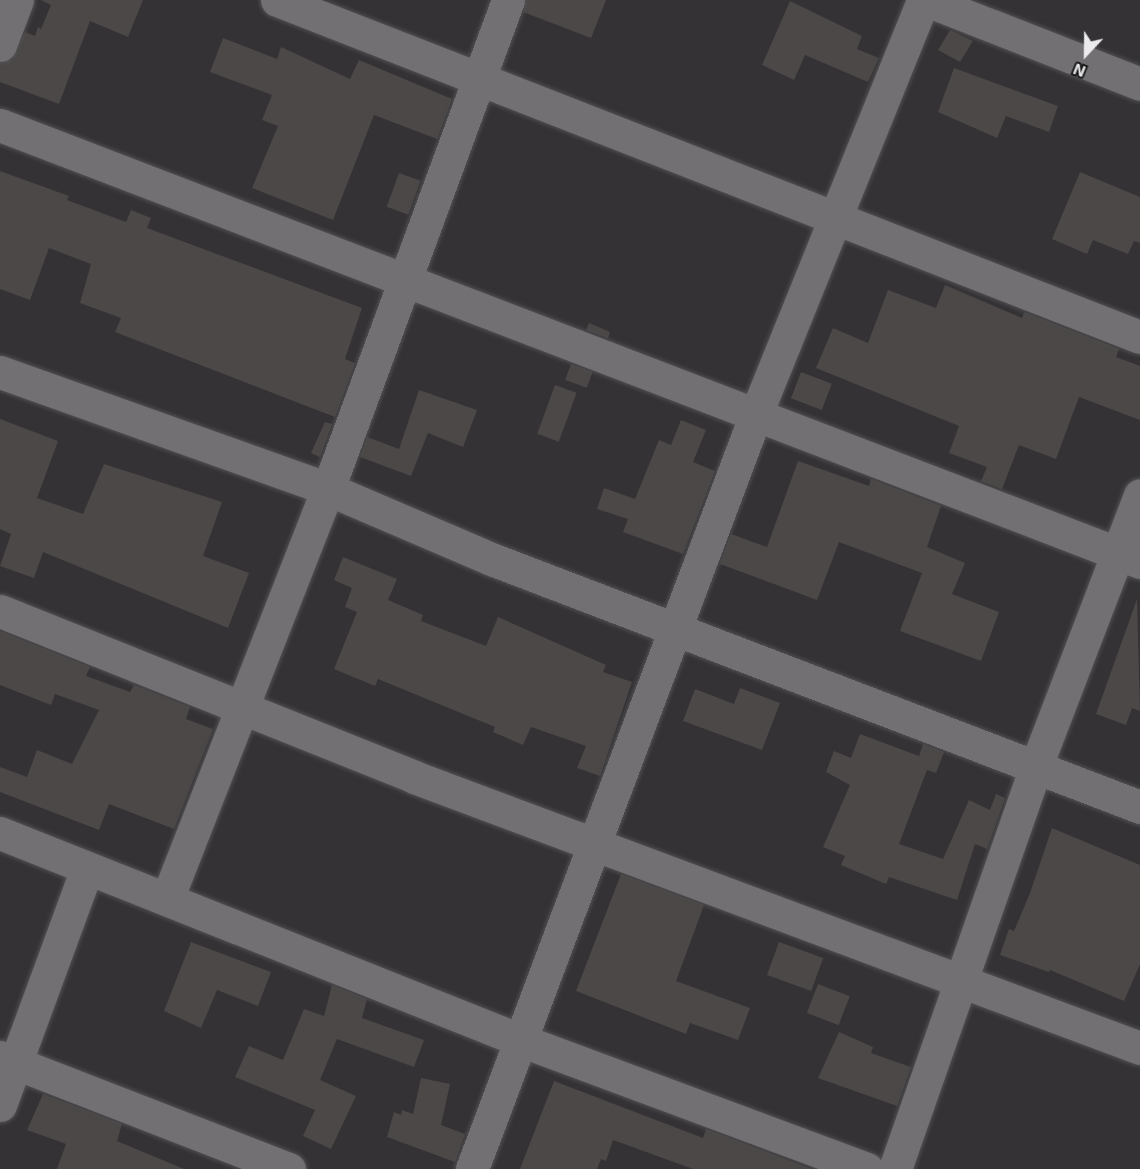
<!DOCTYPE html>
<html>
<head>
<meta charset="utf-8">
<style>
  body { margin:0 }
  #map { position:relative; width:1140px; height:1169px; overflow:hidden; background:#343235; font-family:"Exo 2",sans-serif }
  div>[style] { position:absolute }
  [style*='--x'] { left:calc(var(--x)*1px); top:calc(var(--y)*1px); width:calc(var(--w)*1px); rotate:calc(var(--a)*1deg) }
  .building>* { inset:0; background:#4b4847; transform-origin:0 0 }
  .roads { filter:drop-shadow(0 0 2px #515052) drop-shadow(0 0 2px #515052) }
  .minor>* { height:33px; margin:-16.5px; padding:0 16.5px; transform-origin:16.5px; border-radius:16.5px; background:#727073 }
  span { translate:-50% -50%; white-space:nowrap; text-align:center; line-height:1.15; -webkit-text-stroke:6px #1b1a1b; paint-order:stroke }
  .north { position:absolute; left:1056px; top:24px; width:60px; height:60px; -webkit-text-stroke:4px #1b1a1b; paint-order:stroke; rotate:202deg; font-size:16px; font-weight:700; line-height:24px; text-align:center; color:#ebeaec }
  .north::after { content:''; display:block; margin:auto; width:21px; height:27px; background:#ebeaec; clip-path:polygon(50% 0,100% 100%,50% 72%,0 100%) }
</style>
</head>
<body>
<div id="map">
  <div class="building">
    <div style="clip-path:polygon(41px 0,143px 0,128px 37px,90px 21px,59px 104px,0 82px,0 63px,12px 59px,25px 32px,35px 36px,38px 27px,41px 29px,51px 5px)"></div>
    <div style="clip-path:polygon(526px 0,606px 0,591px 38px,523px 12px)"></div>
    <div style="clip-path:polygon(790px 1px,862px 36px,857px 49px,879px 58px,868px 82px,805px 55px,794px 80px,762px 65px)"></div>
    <div style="clip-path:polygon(950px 30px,973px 41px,960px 62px,938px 50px)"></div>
    <div style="clip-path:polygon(223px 38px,277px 59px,281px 47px,350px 79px,359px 60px,452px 99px,437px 139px,374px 115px,333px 220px,252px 188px,278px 126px,262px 120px,272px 95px,210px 72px)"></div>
    <div style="clip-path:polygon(954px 68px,1058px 106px,1049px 132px,1006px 116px,997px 138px,938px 112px)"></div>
    <div style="clip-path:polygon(0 171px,69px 196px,67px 200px,126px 222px,131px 210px,151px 218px,147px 228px,362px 308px,345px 359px,355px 363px,335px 417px,115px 332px,121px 318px,80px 303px,91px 264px,49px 248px,30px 300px,0 289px)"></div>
    <div style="clip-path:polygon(1080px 172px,1140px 197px,1140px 243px,1134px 241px,1128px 254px,1093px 240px,1087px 254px,1052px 239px)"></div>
    <div style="left:399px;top:173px;width:23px;height:36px;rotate:20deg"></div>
    <div style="clip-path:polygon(945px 285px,1022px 318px,1024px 312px,1119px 349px,1116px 357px,1140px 366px,1140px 420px,1079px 397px,1056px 459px,1019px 445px,1002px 489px,981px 481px,987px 467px,949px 453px,959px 426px,816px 368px,833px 328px,868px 343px,888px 290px,936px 308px)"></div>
    <div style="clip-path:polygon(589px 323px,610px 332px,608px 338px,586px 330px)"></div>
    <div style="left:571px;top:364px;width:23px;height:17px;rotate:20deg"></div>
    <div style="left:801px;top:372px;width:33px;height:28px;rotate:21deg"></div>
    <div style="left:555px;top:385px;width:23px;height:52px;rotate:20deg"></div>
    <div style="clip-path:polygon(419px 390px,477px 410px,463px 447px,428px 433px,411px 476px,360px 457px,367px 437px,399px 449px)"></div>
    <div style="clip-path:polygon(0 419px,58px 441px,37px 498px,83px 514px,104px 464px,222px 502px,203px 556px,249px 573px,228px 628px,43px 552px,34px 578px,0 566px,11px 534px,0 529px)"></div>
    <div style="clip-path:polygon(681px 420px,706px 430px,693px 462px,715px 471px,683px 554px,623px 532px,628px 519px,597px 509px,604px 488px,635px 499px,659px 440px,671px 445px)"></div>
    <div style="clip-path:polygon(325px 422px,332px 424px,320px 457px,311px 453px)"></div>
    <div style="clip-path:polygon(798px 461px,869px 486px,871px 479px,941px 506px,927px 547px,965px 563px,952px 594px,999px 612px,981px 661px,900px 631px,922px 573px,839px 542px,817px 600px,720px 564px,731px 534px,767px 547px)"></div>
    <div style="clip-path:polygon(343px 557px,397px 579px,388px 600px,423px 615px,421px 621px,486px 646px,498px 617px,606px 665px,603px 672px,632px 682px,600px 776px,577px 768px,586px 746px,531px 727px,523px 745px,493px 732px,495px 727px,378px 679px,375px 686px,334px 669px,357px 612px,345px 607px,352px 588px,334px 580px)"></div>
    <div style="clip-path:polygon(1137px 599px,1140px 711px,1132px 708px,1126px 725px,1096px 714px)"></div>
    <div style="clip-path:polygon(0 631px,90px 667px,86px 676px,130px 692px,134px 685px,190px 707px,186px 719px,213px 729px,174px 829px,109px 804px,99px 830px,0 792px,0 767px,27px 777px,37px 750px,72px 764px,99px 710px,55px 694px,51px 705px,0 685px)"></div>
    <div style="clip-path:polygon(740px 688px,780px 703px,762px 750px,683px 721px,695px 689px,734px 704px)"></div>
    <div style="clip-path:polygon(860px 734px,919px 756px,923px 744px,944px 752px,936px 773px,927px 770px,899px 844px,943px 859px,969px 800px,990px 810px,996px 794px,1005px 798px,987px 849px,975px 844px,957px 900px,889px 877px,886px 884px,841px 865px,845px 856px,823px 847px,850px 785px,826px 772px,834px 751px,851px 758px)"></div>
    <div style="clip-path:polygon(1052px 828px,1140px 865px,1140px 964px,1124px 1001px,1050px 970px,1049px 972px,1000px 955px,1009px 929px,1014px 931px,1030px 893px)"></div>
    <div style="clip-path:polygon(621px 874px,704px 905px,676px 981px,750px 1008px,738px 1040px,690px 1023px,686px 1034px,576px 991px)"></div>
    <div style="clip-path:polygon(191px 942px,271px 972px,258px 1006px,217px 990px,201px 1028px,164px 1011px)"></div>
    <div style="left:779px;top:942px;width:47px;height:35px;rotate:20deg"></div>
    <div style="left:818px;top:984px;width:34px;height:31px;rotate:21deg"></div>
    <div style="clip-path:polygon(332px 985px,367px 999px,362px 1018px,424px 1040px,414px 1067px,337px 1039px,320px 1080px,356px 1096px,331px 1149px,303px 1136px,315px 1110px,235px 1077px,249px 1046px,283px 1060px,304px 1009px,324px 1016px)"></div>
    <div style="clip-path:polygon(839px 1032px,873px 1047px,871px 1053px,911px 1067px,897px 1106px,818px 1078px)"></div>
    <div style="clip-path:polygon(421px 1078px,450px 1084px,441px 1125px,465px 1134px,455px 1162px,387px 1137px,394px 1112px,401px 1115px,402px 1110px,413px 1114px)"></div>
    <div style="clip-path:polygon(554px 1081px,703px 1138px,706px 1129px,811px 1169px,693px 1169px,613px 1140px,606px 1161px,601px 1159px,597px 1169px,520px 1169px)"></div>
    <div style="clip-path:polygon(43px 1094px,122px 1124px,117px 1141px,184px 1169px,57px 1169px,66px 1144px,27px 1130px)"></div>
  </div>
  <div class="roads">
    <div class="minor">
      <div style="--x:277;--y:0;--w:926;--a:21.33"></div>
      <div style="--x:926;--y:0;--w:230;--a:21.4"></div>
      <div style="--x:0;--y:45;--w:48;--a:-69.3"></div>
      <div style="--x:0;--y:125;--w:1221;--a:20.97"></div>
      <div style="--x:0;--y:372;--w:348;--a:19.6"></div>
      <div style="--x:328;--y:489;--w:181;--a:23.2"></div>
      <div style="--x:494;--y:560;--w:692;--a:20.92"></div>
      <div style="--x:0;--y:611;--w:446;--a:21.8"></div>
      <div style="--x:414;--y:777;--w:775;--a:20.47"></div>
      <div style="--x:0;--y:833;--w:560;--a:21.71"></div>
      <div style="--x:520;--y:1040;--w:370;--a:20.4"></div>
      <div style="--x:167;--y:899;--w:440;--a:-68.6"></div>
      <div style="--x:328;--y:489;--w:521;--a:-69.79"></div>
      <div style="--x:0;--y:1057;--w:310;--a:21.2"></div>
      <div style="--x:0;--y:1105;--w:252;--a:-69.8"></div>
      <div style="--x:472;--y:1169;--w:807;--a:-69.39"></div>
      <div style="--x:756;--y:414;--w:446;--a:-68"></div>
      <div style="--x:895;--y:1169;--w:427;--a:-70.7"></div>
      <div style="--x:1036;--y:766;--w:290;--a:-69"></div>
    </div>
  </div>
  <div class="north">N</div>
</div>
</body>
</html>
